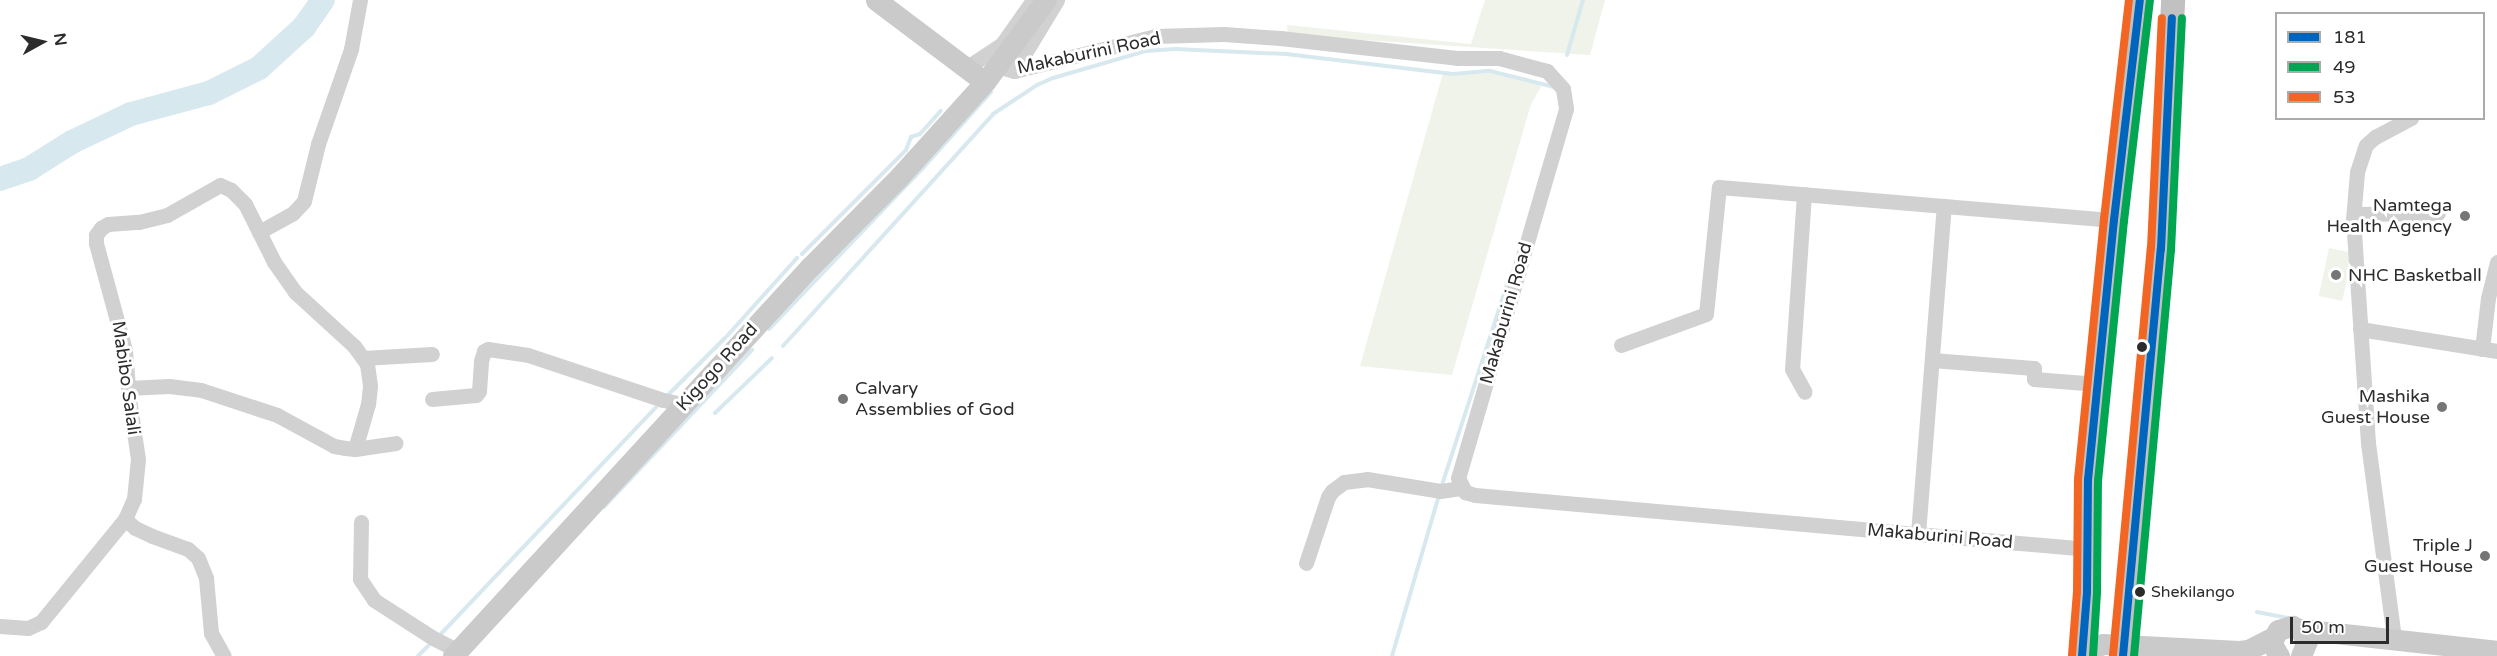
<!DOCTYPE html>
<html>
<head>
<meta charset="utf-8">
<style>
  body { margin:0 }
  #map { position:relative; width:2497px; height:656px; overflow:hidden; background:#fff; font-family:"Varela Round",sans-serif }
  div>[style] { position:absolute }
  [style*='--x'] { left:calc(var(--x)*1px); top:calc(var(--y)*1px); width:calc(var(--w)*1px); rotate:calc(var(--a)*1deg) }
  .green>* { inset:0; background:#f0f3ea; transform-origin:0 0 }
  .stream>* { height:4px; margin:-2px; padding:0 2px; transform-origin:2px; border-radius:2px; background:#d7e9ef }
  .river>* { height:24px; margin:-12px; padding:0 12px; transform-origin:12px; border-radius:12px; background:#d7e9ef }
  .minor>* { height:15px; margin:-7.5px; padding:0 7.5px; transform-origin:7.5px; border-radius:7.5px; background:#d1d1d1 }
  .secondary>* { height:21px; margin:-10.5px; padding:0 10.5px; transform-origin:10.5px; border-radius:10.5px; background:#cacaca }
  .trunk>* { height:24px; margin:-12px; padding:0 12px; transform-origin:12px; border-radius:12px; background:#c1c1c1 }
  .bus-1>* { height:8px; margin:-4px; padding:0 4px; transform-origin:4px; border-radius:4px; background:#0065bd }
  .bus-2>* { height:8px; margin:-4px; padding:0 4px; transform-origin:4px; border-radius:4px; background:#00a651 }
  .bus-3>* { height:8px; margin:-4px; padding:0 4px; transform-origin:4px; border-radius:4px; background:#f26522 }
  .dots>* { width:16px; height:16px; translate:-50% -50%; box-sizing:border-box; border:3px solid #fff; border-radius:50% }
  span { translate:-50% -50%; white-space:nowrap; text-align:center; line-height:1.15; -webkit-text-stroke:6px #fff; paint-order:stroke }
  .bus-label { font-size:16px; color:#2c2c2c }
  .left { translate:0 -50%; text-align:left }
  .street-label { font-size:18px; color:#2c2c2c }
  .poi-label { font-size:18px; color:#2c2c2c }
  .right { translate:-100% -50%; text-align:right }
  .legend { position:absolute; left:2275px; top:12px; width:210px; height:108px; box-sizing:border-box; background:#fff; border:2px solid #ababab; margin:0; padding:8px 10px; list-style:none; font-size:18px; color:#2c2c2c }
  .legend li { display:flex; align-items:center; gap:12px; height:30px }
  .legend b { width:30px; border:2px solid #ababab }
  .north { position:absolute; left:12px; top:12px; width:60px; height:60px; -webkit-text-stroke:4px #fff; paint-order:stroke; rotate:82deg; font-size:16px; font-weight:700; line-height:24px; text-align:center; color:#2c2c2c }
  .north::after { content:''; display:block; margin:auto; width:21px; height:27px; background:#2c2c2c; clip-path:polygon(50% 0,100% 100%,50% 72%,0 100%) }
  .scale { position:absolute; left:2290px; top:617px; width:99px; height:27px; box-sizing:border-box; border:3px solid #2c2c2c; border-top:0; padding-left:8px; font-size:18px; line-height:21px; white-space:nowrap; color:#2c2c2c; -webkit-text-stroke:4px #fff; paint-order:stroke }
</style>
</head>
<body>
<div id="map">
  <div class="green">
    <div style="clip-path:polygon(1485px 0,1605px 0,1590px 55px,1288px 35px,1287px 25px,1471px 44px)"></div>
    <div style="clip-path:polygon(1490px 70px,1528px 78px,1541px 87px,1531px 104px,1452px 375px,1360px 366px,1443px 73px)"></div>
    <div style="left:2329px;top:248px;width:24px;height:49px;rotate:12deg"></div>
  </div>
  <div class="stream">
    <div style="--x:1567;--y:55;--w:57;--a:-73.8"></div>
    <div style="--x:802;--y:254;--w:147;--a:-45"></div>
    <div style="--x:906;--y:150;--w:14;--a:-69"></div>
    <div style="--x:911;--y:137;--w:9;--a:-18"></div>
    <div style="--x:920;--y:134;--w:31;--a:-48"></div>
    <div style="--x:769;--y:329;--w:223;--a:-46.3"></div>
    <div style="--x:923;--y:168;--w:102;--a:-48.2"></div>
    <div style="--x:727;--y:336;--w:105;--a:-48.1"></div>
    <div style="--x:783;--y:346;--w:313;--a:-47.8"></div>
    <div style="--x:993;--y:114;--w:53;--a:-33.4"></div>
    <div style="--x:1037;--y:85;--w:17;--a:-24"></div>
    <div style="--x:1053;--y:78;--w:97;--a:-16.2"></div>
    <div style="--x:1146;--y:51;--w:29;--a:-4"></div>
    <div style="--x:1175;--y:49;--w:111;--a:2.6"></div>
    <div style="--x:1286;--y:54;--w:168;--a:6.8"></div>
    <div style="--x:1453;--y:74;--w:37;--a:-5"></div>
    <div style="--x:1490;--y:71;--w:66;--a:14"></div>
    <div style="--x:667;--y:396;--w:82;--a:-45"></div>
    <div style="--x:715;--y:413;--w:79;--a:-44"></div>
    <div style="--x:1441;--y:488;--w:223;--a:-72"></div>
    <div style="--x:604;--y:507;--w:216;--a:-46.7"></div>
    <div style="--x:2257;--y:612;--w:33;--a:11"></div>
    <div style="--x:438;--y:637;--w:323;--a:-46.5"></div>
    <div style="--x:418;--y:656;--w:14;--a:-45"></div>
    <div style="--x:1392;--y:656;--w:168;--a:-73.7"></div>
  </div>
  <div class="river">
    <div style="--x:0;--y:179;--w:31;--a:-19"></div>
    <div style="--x:29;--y:169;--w:51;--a:-32.1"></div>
    <div style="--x:72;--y:142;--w:65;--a:-25.4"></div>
    <div style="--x:131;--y:114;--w:81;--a:-15.1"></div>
    <div style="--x:209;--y:93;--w:56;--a:-26.6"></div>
    <div style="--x:259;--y:68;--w:61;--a:-42.3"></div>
    <div style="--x:304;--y:27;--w:33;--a:-55"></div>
  </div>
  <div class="minor">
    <div style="--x:997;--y:66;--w:18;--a:16"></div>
    <div style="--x:1014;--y:71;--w:145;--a:-13.9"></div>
    <div style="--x:1155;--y:36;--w:69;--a:-1.7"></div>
    <div style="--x:1224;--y:34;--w:56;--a:4.1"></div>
    <div style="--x:1280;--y:38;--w:178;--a:6.4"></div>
    <div style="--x:1457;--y:58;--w:42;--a:0"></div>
    <div style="--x:1499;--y:58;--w:50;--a:15.2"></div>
    <div style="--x:1547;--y:71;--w:24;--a:48"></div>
    <div style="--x:1563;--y:89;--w:20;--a:81"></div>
    <div style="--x:1566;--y:109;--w:384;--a:106.3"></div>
    <div style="--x:1458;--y:478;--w:16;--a:63"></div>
    <div style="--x:1465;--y:492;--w:10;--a:17"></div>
    <div style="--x:1475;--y:495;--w:616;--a:5.03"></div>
    <div style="--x:966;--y:68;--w:43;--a:-33.7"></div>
    <div style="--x:1002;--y:44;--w:54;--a:-54.8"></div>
    <div style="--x:1014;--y:71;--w:83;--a:-58.8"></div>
    <div style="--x:1804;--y:194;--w:175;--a:93.9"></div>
    <div style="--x:1792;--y:369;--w:26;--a:61"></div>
    <div style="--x:2354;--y:214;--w:84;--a:-0.7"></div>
    <div style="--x:259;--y:232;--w:39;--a:-29"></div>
    <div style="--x:293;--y:213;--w:16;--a:-47"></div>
    <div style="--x:304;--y:201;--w:59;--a:-76.2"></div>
    <div style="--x:318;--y:144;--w:101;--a:-70.8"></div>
    <div style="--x:351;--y:49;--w:50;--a:-79.6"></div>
    <div style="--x:2360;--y:329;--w:139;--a:9.1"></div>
    <div style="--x:1621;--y:345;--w:90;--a:-20"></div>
    <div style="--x:1706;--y:314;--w:128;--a:-84.2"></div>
    <div style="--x:1719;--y:187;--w:396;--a:4.8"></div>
    <div style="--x:2482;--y:349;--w:51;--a:-83.3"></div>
    <div style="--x:2488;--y:298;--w:37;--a:-76"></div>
    <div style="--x:363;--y:358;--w:69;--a:-3.3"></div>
    <div style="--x:1932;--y:360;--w:102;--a:4.5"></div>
    <div style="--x:2034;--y:368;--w:11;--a:90"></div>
    <div style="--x:2034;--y:379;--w:64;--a:4.5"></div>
    <div style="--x:128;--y:388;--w:41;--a:-2.8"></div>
    <div style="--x:169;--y:386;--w:32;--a:7"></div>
    <div style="--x:201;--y:390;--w:80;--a:18.2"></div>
    <div style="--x:277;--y:415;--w:65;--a:28.5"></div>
    <div style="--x:334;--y:446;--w:11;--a:10"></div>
    <div style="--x:345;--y:448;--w:10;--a:6"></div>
    <div style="--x:355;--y:449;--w:41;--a:-8.3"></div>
    <div style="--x:432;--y:399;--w:44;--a:-5.2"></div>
    <div style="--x:476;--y:395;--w:5;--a:-53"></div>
    <div style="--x:479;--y:391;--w:30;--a:-86"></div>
    <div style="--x:481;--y:361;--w:10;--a:-73"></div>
    <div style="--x:484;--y:351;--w:4;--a:-27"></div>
    <div style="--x:488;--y:349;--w:40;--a:8.5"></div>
    <div style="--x:528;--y:355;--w:142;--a:18.4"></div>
    <div style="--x:663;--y:400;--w:21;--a:11"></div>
    <div style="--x:125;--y:519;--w:13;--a:42"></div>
    <div style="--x:135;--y:528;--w:19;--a:25"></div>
    <div style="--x:152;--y:536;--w:38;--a:20"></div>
    <div style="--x:188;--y:549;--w:13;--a:42"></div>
    <div style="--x:198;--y:558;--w:22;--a:68"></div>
    <div style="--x:206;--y:578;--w:55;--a:84.8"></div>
    <div style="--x:211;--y:633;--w:26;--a:61"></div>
    <div style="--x:361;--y:522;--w:57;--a:91"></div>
    <div style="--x:360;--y:579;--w:25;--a:56"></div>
    <div style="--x:374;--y:600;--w:70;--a:32.8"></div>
    <div style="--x:433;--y:638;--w:29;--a:27"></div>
    <div style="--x:1918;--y:534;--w:329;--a:-85.5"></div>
    <div style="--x:1306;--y:563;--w:70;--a:-71.6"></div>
    <div style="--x:1328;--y:497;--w:7;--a:-56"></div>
    <div style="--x:1332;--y:491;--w:15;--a:-37"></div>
    <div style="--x:1344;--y:482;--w:23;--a:-7"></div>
    <div style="--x:1367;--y:479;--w:74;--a:9.3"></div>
    <div style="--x:1440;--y:491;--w:21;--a:-8"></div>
    <div style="--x:0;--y:626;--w:28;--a:4"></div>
    <div style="--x:28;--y:628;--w:14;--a:-25"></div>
    <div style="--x:41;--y:622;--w:133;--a:-50.8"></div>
    <div style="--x:125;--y:519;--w:22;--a:-66"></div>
    <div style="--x:134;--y:499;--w:40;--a:-84.3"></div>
    <div style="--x:138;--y:459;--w:61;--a:-98.5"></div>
    <div style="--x:129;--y:399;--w:49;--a:-94.7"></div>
    <div style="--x:125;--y:350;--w:111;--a:-105.2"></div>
    <div style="--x:96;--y:243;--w:8;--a:-90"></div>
    <div style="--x:96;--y:235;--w:9;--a:-54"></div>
    <div style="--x:101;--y:228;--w:8;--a:-30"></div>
    <div style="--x:108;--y:224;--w:31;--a:-4"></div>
    <div style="--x:139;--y:222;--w:29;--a:-14"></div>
    <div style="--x:167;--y:215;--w:61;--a:-29.5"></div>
    <div style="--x:220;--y:185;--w:12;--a:24"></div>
    <div style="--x:231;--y:190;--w:20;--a:45"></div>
    <div style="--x:245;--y:204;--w:65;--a:63.4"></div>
    <div style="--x:274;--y:262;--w:37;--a:55"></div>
    <div style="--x:295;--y:292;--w:80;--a:42.5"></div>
    <div style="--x:354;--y:346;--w:22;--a:54"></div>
    <div style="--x:367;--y:364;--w:22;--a:82"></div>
    <div style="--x:370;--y:386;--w:18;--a:96"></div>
    <div style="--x:368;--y:404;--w:47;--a:106.1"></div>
    <div style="--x:2394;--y:638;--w:197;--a:-97.6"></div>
    <div style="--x:2368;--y:443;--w:224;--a:-93.8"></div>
    <div style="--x:2353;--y:220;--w:48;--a:-85.2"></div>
    <div style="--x:2357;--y:172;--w:28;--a:-72"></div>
    <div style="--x:2366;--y:145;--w:12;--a:-42"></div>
    <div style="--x:2375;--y:137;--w:41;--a:-27.8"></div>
  </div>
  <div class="secondary">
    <div style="--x:876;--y:0;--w:136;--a:37"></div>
    <div style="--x:2299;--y:629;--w:199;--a:6.3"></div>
    <div style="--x:2082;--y:652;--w:22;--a:-21"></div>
    <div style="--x:2103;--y:644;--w:136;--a:2.9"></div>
    <div style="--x:2239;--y:651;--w:9;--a:-6"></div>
    <div style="--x:2248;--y:650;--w:29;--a:-27"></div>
    <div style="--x:453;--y:656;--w:528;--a:-47.46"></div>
    <div style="--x:810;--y:267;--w:128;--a:-45.3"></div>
    <div style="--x:900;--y:176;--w:127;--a:-47.9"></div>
    <div style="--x:985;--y:82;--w:102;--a:-53.4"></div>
    <div style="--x:2279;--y:656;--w:14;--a:-120"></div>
    <div style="--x:2272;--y:644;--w:7;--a:-74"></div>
    <div style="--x:2274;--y:637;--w:8;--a:-60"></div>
    <div style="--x:2278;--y:630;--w:15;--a:-16"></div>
    <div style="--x:2292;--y:626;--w:8;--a:23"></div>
    <div style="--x:2299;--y:629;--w:14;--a:56"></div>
    <div style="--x:2307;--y:641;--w:16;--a:112"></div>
  </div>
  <div class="trunk">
    <div style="--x:2082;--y:656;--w:64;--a:-85.5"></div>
    <div style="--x:2087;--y:592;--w:112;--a:-89.5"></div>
    <div style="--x:2088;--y:480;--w:261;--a:-84.3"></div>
    <div style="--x:2114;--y:220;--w:222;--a:-83.3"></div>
    <div style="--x:2123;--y:656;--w:409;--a:-84.7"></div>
    <div style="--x:2161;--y:249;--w:249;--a:-87.2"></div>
  </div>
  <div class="bus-1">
    <div style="--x:2082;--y:656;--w:64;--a:-85.5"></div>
    <div style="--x:2087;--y:592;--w:112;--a:-89.5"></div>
    <div style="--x:2088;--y:480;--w:261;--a:-84.3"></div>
    <div style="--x:2114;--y:220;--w:222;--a:-83.3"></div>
    <div style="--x:2123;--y:656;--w:409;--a:-84.7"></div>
    <div style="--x:2161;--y:249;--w:231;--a:-87.3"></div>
  </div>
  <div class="bus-2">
    <div style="--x:2093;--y:656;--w:64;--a:-86.4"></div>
    <div style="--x:2097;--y:592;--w:111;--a:-89.5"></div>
    <div style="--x:2098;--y:481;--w:261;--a:-84.3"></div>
    <div style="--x:2124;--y:221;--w:222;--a:-83.3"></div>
    <div style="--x:2134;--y:656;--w:408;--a:-84.8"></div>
    <div style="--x:2171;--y:250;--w:232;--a:-87.3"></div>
  </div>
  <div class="bus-3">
    <div style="--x:2072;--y:655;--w:63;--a:-85.5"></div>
    <div style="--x:2077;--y:592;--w:113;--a:-89.5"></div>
    <div style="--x:2078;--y:479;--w:261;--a:-84.3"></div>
    <div style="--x:2104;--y:219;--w:220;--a:-83.5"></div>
    <div style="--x:2113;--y:655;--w:409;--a:-84.7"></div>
    <div style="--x:2151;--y:248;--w:230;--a:-87.3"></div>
  </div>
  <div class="dots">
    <div style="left:2465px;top:216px;background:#767676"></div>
    <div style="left:2336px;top:275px;background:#767676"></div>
    <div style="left:2142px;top:347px;background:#2c2c2c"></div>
    <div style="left:843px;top:399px;background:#767676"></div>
    <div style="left:2442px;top:407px;background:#767676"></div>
    <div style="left:2485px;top:556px;background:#767676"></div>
    <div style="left:2140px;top:592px;background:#2c2c2c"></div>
  </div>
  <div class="bus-label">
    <span class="left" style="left:2151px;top:592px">Shekilango</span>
  </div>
  <div class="street-label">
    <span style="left:1089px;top:53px;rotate:-12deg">Makaburini Road</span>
    <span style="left:1506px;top:313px;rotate:-74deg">Makaburini Road</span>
    <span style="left:717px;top:367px;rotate:-48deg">Kigogo Road</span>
    <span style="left:126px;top:378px;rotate:82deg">Mabibo Salali</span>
    <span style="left:1940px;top:536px;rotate:5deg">Makaburini Road</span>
  </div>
  <div class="poi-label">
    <span class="right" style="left:2452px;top:216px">Namtega<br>Health Agency</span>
    <span class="left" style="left:2348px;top:275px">NHC Basketball</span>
    <span class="left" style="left:855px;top:399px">Calvary<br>Assemblies of God</span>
    <span class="right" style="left:2430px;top:407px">Mashika<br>Guest House</span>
    <span class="right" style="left:2473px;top:556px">Triple J<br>Guest House</span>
  </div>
  <ul class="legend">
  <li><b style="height:8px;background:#0065bd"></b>181</li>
  <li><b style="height:8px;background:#00a651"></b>49</li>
  <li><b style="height:8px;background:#f26522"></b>53</li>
  </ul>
  <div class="north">N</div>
  <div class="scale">50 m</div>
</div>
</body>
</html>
